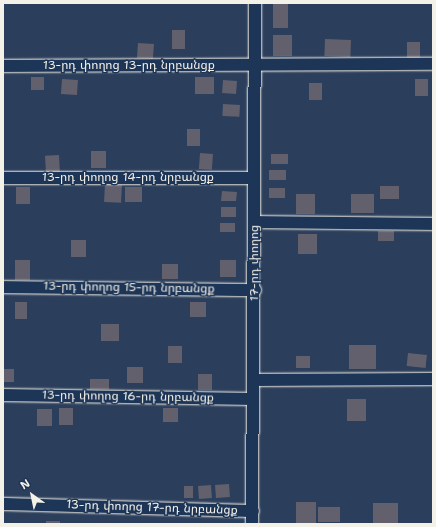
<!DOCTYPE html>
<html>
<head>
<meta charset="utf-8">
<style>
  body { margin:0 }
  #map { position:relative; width:436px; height:527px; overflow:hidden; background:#2b3e5b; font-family:"Shantell Sans","Noto Sans Armenian",sans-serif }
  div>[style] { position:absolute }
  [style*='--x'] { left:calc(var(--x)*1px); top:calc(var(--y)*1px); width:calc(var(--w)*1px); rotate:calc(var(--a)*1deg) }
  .building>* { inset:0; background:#62606d; transform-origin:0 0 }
  .roads { filter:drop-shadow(0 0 1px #f4f1e8) drop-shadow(0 0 1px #f4f1e8) }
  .minor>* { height:12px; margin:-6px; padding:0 6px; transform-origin:6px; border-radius:6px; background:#1d3557 }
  span { translate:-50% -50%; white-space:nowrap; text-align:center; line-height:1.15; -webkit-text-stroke:3px #1d3557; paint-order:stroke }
  .street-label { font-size:12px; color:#f4f1e8 }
  .frame { position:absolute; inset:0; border:4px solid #f4f1e8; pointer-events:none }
  .north { position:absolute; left:12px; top:475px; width:40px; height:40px; -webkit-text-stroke:3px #1d3557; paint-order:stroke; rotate:327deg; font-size:11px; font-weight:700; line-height:16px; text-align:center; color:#f4f1e8 }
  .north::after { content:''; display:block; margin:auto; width:14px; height:18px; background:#f4f1e8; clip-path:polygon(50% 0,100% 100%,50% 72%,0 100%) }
</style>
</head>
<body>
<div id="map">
  <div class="building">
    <div style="left:273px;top:3px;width:15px;height:25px"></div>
    <div style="left:172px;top:30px;width:13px;height:19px"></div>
    <div style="left:292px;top:35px;width:21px;height:19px;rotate:90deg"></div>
    <div style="left:325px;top:39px;width:26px;height:17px;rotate:2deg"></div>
    <div style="left:407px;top:42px;width:13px;height:17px"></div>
    <div style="left:138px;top:43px;width:16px;height:15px;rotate:4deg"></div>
    <div style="left:31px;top:77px;width:13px;height:13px"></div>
    <div style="left:214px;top:77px;width:17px;height:19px;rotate:90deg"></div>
    <div style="left:62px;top:79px;width:16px;height:15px;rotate:4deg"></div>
    <div style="left:415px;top:79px;width:13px;height:17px"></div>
    <div style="left:223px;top:80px;width:14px;height:13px;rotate:4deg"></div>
    <div style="left:309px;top:83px;width:13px;height:17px"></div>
    <div style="left:223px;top:104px;width:17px;height:12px;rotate:3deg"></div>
    <div style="left:187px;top:129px;width:13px;height:17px"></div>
    <div style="left:91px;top:151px;width:15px;height:17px"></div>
    <div style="left:200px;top:153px;width:13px;height:16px;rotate:4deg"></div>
    <div style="left:288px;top:154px;width:10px;height:17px;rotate:90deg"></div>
    <div style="left:59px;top:155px;width:17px;height:14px;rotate:87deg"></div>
    <div style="left:269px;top:170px;width:17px;height:10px"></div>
    <div style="left:105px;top:184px;width:17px;height:18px;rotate:3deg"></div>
    <div style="left:380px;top:186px;width:19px;height:13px"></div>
    <div style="left:16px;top:187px;width:14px;height:17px"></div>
    <div style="left:125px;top:187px;width:17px;height:15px"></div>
    <div style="left:285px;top:188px;width:10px;height:16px;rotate:90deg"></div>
    <div style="clip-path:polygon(222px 191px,237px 192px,236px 201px,221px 201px)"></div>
    <div style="left:296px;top:194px;width:19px;height:20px"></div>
    <div style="left:351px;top:194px;width:23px;height:19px"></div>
    <div style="left:221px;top:207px;width:15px;height:10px"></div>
    <div style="left:220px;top:223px;width:15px;height:9px"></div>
    <div style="left:378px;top:231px;width:16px;height:10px"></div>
    <div style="left:298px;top:234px;width:19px;height:20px"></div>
    <div style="left:71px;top:240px;width:15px;height:17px"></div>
    <div style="left:15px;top:260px;width:15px;height:20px"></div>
    <div style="left:236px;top:260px;width:17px;height:16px;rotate:90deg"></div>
    <div style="left:162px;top:264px;width:16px;height:15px"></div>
    <div style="left:15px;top:302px;width:12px;height:17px"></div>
    <div style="left:190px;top:302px;width:16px;height:15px"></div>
    <div style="left:101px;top:324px;width:18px;height:17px"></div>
    <div style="left:376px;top:345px;width:24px;height:27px;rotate:90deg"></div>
    <div style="left:182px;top:346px;width:17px;height:14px;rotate:90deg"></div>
    <div style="left:408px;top:353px;width:19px;height:13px;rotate:6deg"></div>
    <div style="left:296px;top:356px;width:14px;height:12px"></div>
    <div style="left:127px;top:367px;width:16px;height:16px"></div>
    <div style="left:3px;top:369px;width:11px;height:13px"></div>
    <div style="left:198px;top:374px;width:14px;height:16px"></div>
    <div style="left:90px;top:379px;width:19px;height:10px"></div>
    <div style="left:347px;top:399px;width:19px;height:22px"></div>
    <div style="left:59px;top:408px;width:14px;height:17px"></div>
    <div style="left:163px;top:408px;width:15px;height:14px"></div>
    <div style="left:37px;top:409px;width:15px;height:17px"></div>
    <div style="left:229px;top:484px;width:13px;height:14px;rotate:86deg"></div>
    <div style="left:211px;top:485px;width:13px;height:13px;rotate:86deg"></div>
    <div style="left:184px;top:486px;width:9px;height:12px"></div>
    <div style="left:296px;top:502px;width:20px;height:21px"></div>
    <div style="left:373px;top:503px;width:25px;height:21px"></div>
    <div style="left:340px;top:507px;width:15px;height:22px;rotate:90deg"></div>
    <div style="left:46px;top:521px;width:14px;height:3px"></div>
  </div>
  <div class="roads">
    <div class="minor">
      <div style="--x:3;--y:66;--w:430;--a:-0.3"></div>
      <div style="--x:3;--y:178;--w:250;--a:0"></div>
      <div style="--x:256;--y:222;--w:177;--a:0.6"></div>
      <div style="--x:3;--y:287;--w:252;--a:0.7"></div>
      <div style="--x:253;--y:380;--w:180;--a:-0.3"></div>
      <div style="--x:3;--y:395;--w:250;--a:0.9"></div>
      <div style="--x:3;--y:504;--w:250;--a:1.6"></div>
      <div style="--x:252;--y:524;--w:521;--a:-89.67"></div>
    </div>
  </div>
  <div class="street-label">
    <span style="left:129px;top:66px">13-րդ փողոց 13-րդ նրբանցք</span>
    <span style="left:128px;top:178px">13-րդ փողոց 14-րդ նրբանցք</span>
    <span style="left:255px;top:263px;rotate:-90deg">17-րդ փողոց</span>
    <span style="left:129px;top:288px;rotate:1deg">13-րդ փողոց 15-րդ նրբանցք</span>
    <span style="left:128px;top:397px;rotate:1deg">13-րդ փողոց 16-րդ նրբանցք</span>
    <span style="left:152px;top:508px;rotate:2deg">13-րդ փողոց 17-րդ նրբանցք</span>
  </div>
  <div class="frame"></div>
  <div class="north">N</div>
</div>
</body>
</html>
